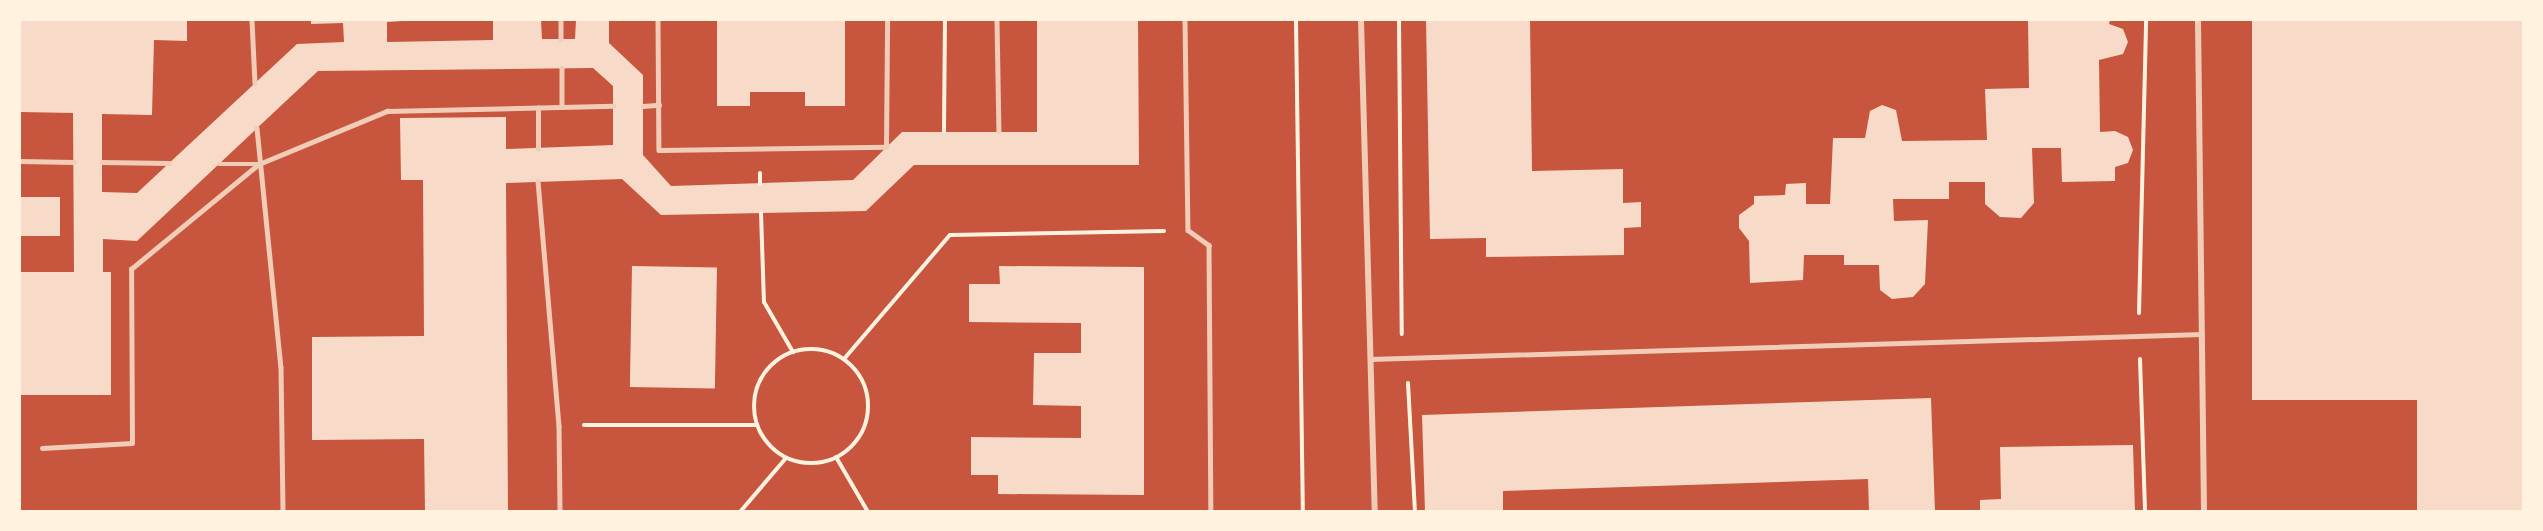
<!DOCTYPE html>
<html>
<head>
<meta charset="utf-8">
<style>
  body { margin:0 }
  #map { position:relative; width:2543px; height:531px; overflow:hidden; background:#c8553d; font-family:"Noto Sans",sans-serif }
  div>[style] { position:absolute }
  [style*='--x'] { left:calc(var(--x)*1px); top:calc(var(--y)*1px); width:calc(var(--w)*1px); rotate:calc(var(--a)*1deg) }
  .building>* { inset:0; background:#f7dbc8; transform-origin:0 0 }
  .path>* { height:4px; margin:-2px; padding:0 2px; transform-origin:2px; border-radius:2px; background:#fff3e0 }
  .path>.ring { margin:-2px; padding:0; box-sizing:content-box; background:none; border:4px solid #fff3e0; border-radius:50% }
  .service>* { height:4.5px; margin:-2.25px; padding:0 2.25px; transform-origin:2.25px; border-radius:2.25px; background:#f1ccb7 }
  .minor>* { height:6px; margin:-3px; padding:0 3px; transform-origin:3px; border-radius:3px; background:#f1ccb7 }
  span { translate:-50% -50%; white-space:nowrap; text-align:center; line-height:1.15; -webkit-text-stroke:4.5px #fff3e0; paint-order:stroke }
  .frame { position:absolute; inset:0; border:21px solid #fff3e0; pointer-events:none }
</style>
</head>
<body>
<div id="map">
  <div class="building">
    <div style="clip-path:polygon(20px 20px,187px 20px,187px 41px,154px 40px,152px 115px,102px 114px,102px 192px,137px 193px,297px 44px,344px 42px,343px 23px,311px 24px,311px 20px,418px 20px,387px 22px,387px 42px,493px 40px,493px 20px,541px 20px,542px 39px,575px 39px,576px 20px,609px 20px,609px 43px,643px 75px,643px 155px,671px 186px,853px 180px,902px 132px,1037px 132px,1037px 20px,1138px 20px,1139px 165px,914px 165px,866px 211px,661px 215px,622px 179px,506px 183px,508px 512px,425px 512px,424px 439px,312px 440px,312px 337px,424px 336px,423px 180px,401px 180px,400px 118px,506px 117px,506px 149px,613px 145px,613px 86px,593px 68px,318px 71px,137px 241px,103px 239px,103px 272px,111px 272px,111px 395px,20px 395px,20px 272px,74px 272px,73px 113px,20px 112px)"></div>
    <div style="clip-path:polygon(717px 20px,845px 20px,845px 106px,805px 106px,805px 92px,750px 92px,750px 106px,717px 106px)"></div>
    <div style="clip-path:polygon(1426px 20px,1530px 20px,1532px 171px,1623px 169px,1623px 203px,1641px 202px,1641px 227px,1624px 228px,1624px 255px,1486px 257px,1486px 238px,1430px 239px)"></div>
    <div style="clip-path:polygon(2028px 20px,2110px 20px,2109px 24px,2123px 29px,2128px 42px,2123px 54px,2099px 60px,2100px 132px,2115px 131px,2128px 137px,2133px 150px,2128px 163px,2115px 167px,2115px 181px,2062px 182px,2061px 148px,2032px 148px,2034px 203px,2021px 218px,2000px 217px,1985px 204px,1985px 182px,1949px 182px,1949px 199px,1893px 199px,1894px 221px,1928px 220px,1925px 284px,1913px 297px,1892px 299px,1880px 290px,1879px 265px,1844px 265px,1844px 255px,1804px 255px,1803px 280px,1750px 283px,1749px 241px,1739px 228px,1739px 215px,1754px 204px,1754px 196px,1785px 195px,1786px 184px,1806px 183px,1806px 204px,1830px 204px,1833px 138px,1865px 138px,1870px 111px,1882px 105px,1896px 110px,1902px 141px,1987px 140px,1985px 89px,2029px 88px)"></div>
    <div style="clip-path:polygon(2252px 20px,2524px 20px,2524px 512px,2417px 512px,2417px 400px,2252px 400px)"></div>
    <div style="left:20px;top:197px;width:40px;height:39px"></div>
    <div style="left:632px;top:266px;width:85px;height:121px;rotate:1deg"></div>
    <div style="clip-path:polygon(999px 266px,1144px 267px,1144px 495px,998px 494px,998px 475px,971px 475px,971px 437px,1081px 438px,1081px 406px,1033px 405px,1034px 353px,1081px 353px,1081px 323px,969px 322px,969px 284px,1000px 284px)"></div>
    <div style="clip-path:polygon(1931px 398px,1935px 512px,1869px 512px,1868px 479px,1503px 491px,1503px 512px,1425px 512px,1422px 415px)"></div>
    <div style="clip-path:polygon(2133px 445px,2135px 512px,1980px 512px,1980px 500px,2001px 499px,2000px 447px)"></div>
  </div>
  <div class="path">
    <div style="--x:1296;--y:20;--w:492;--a:89.2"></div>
    <div style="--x:1399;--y:20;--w:314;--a:89.5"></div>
    <div style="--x:944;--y:131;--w:111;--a:-89.5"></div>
    <div style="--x:760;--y:173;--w:11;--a:90"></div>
    <div style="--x:761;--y:213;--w:89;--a:88.1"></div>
    <div style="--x:764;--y:302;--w:58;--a:59.9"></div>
    <div style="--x:2139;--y:313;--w:293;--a:-88.6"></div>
    <div class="ring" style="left:754px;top:349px;width:110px;height:110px"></div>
    <div style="--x:844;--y:359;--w:163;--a:-49.5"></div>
    <div style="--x:950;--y:235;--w:214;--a:-1.1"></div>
    <div style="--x:2140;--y:359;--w:153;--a:88.1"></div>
    <div style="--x:1408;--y:383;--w:129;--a:86.9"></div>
    <div style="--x:584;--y:425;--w:173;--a:0"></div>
    <div style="--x:836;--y:457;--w:64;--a:59.8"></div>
    <div style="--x:740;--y:512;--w:71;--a:-49.6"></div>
  </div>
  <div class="service">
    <div style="--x:252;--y:20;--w:63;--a:87.3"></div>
    <div style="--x:561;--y:20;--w:19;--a:90"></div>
    <div style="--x:658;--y:20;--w:130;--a:89.6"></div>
    <div style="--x:659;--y:150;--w:227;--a:-0.8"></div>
    <div style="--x:886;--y:147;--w:127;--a:-89.5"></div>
    <div style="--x:997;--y:20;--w:111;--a:89"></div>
    <div style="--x:1185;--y:20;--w:210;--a:89.2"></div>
    <div style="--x:1188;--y:230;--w:26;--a:36"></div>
    <div style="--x:1209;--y:245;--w:267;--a:89.6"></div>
    <div style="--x:562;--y:68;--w:39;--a:90"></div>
    <div style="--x:643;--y:106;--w:16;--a:-4"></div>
    <div style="--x:257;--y:128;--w:240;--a:84.3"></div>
    <div style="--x:281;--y:367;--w:145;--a:89.2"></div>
    <div style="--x:538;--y:149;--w:41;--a:-90"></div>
    <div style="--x:20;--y:161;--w:54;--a:1.1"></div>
    <div style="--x:102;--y:162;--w:67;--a:0.9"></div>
    <div style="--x:219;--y:164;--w:40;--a:0"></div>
    <div style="--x:259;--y:164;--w:139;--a:-22.5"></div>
    <div style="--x:387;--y:111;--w:226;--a:-1.3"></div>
    <div style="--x:538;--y:181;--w:246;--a:85.1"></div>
    <div style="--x:559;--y:426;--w:86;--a:89.3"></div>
    <div style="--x:1370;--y:359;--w:832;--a:-1.72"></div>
    <div style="--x:42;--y:448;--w:90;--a:-3.2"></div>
    <div style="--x:132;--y:443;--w:174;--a:-90.3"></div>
    <div style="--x:131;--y:269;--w:166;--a:-39.4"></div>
  </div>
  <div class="minor">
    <div style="--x:1361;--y:20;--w:492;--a:88.4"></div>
    <div style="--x:2198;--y:20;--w:492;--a:89.3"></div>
  </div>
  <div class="frame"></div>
</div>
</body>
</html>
